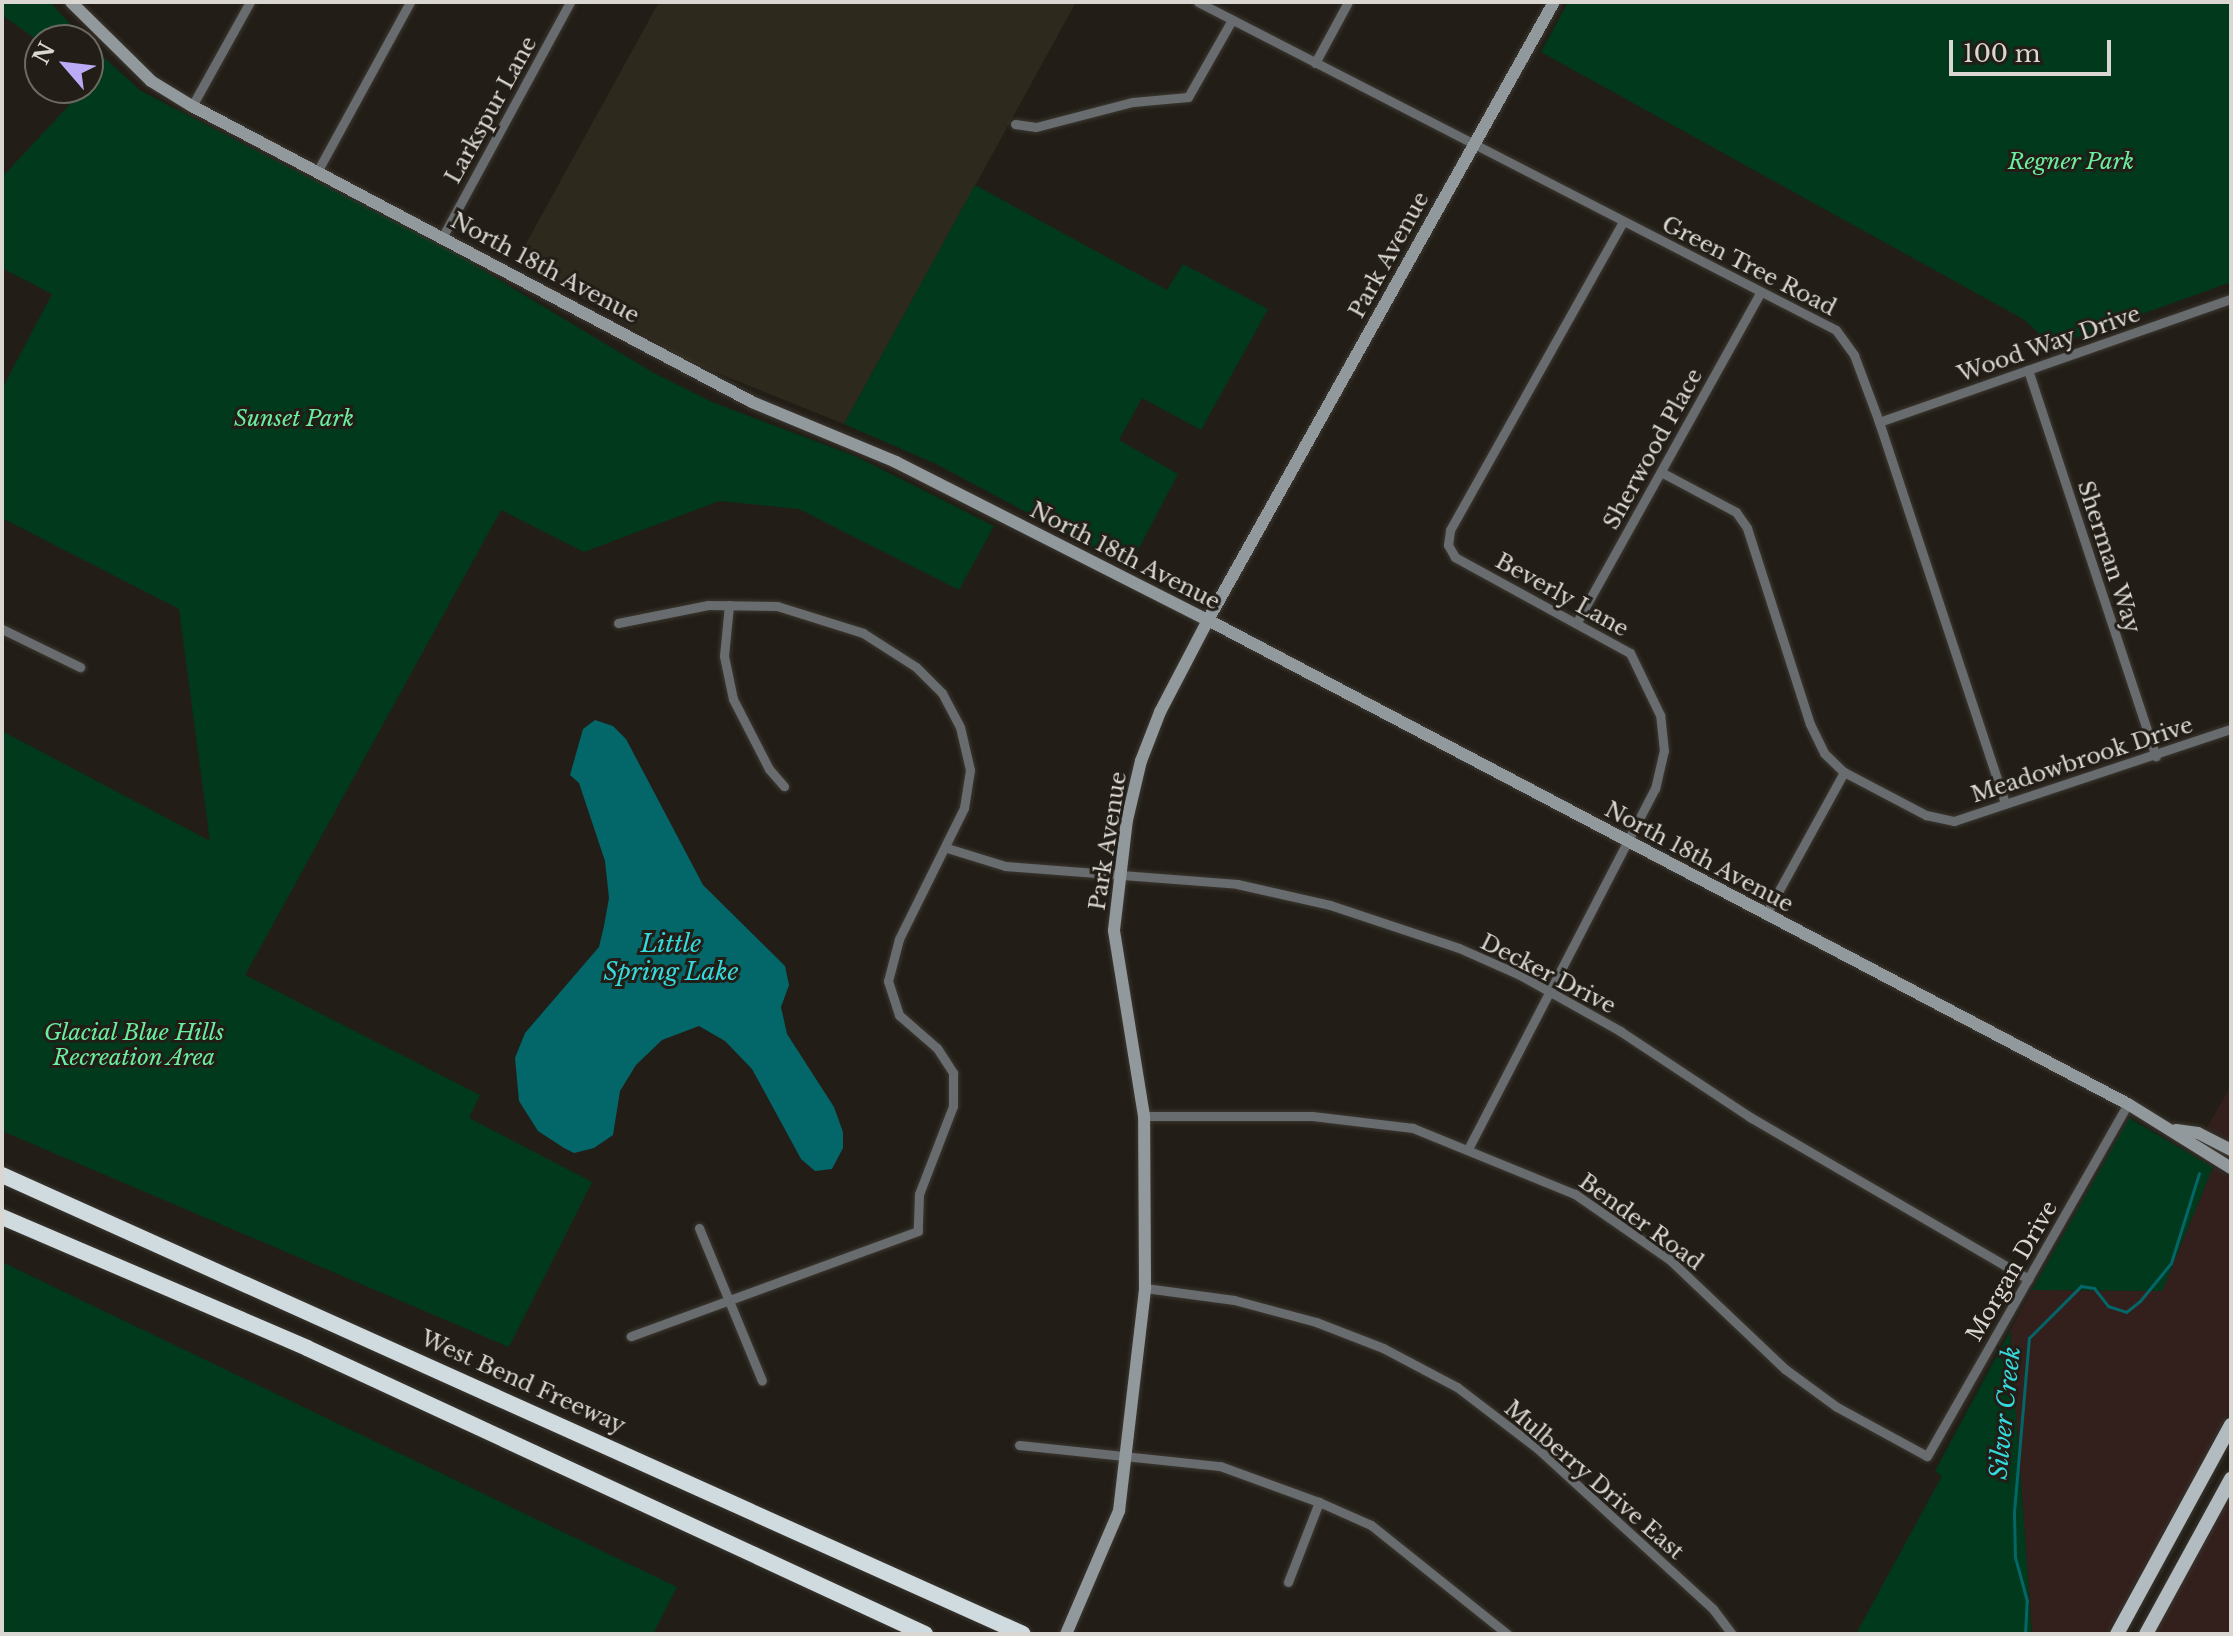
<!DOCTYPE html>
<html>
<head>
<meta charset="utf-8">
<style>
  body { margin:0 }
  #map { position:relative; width:2233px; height:1636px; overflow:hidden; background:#221e17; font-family:"Libre Baskerville",serif }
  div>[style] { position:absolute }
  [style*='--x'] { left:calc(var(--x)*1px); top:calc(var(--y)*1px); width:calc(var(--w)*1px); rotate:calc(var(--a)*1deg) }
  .commercial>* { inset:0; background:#33201d }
  .built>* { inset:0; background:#2e291d }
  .green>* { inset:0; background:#00391c }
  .water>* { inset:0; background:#036668 }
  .stream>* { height:3px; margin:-1.5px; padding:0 1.5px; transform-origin:1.5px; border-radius:1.5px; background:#036668 }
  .roads { filter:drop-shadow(0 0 2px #3c3831) drop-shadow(0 0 2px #3c3831) }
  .street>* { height:9px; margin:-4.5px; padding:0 4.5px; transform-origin:4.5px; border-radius:4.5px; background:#686c6e }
  .secondary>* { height:12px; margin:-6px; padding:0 6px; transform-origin:6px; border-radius:6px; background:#92999c }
  .primary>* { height:14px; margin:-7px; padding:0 7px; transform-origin:7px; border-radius:7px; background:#b2bbc0 }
  .highway>* { height:16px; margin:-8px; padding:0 8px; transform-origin:8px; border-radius:8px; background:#d0dbe0 }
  span { translate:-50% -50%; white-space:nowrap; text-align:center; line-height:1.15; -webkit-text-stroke:6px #221e17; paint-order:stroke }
  .street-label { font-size:22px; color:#dad7d3 }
  .park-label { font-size:22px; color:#6bed9f; font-style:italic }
  .water-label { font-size:24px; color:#35dadd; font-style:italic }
  .frame { position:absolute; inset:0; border:4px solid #dad7d3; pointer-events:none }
  .north { position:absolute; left:24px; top:24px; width:80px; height:80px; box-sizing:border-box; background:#221e17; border:2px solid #6c6862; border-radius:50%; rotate:298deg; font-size:22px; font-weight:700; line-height:32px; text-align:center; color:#dad7d3 }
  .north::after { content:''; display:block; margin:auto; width:28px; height:36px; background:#bbaaf6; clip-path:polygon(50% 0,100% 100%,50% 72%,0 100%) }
  .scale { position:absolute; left:1949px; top:40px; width:162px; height:36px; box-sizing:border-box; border:4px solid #dad7d3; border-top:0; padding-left:10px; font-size:24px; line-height:28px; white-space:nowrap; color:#dad7d3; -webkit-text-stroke:6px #221e17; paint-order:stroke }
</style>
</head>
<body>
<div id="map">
  <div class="commercial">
    <div style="clip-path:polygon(2231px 1085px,2231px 1140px,2207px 1128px)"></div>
    <div style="clip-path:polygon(2213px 1167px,2231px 1178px,2231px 1409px,2107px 1634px,2032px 1634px,2010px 1331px,2032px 1290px,2162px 1291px)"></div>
    <div style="clip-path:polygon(2231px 1495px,2231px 1634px,2153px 1634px,2163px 1617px)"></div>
  </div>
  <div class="built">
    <div style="clip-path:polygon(659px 2px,1076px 2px,844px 424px,688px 361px,517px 260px)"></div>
  </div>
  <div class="green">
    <div style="clip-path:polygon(2px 2px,50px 2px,85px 40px,40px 42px,2px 15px)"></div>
    <div style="clip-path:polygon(1568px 2px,2231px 2px,2231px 282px,2053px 346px,2023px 319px,1541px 52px)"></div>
    <div style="clip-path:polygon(88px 43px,141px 91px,453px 252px,652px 372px,712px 402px,855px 456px,994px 526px,959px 590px,799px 509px,719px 501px,584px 552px,501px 510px,245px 975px,480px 1095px,469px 1118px,592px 1182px,509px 1347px,2px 1131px,2px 731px,210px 841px,179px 609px,2px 518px,2px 389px,52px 294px,2px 268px,2px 177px,75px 99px,69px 88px,88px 88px)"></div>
    <div style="clip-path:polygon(975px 185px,1167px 290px,1183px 264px,1268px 309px,1201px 430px,1142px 398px,1119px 440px,1178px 474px,1129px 567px,936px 464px,844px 424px)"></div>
    <div style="clip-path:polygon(2129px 1118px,2213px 1167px,2162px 1291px,2032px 1290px)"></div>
    <div style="clip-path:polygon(2px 1262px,677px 1587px,653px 1634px,2px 1634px)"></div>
    <div style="clip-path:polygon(2010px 1331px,2032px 1634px,1856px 1634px,1942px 1476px,1935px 1471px)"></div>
  </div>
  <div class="water">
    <div style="clip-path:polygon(595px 720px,613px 726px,626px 739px,703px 885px,785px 966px,789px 985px,781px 1007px,787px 1034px,834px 1107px,843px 1132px,843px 1148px,832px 1169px,815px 1171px,801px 1159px,752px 1069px,725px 1041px,699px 1026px,662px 1040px,636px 1065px,620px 1091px,613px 1135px,594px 1148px,574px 1153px,564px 1148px,538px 1131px,519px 1101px,515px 1058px,525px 1033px,599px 947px,604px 926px,609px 898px,605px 861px,579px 783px,570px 775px,583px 729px)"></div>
  </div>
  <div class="stream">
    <div style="--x:2025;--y:1634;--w:33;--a:-87"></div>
    <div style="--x:2027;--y:1601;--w:46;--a:-105.3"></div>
    <div style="--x:2015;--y:1557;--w:45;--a:-91.3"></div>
    <div style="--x:2014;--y:1512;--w:175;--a:-85.1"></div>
    <div style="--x:2029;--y:1338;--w:74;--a:-45"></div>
    <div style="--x:2081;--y:1286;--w:13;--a:9"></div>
    <div style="--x:2094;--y:1288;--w:23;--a:52"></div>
    <div style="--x:2108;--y:1306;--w:19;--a:18"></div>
    <div style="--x:2126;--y:1312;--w:18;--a:-38"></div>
    <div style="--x:2140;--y:1301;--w:49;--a:-50.8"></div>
    <div style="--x:2171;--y:1263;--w:94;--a:-72.7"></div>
  </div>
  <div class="roads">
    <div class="street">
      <div style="--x:1198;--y:2;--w:717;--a:27.21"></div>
      <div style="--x:1836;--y:330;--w:31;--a:54"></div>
      <div style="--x:1854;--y:355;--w:72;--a:69.5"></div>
      <div style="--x:1879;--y:422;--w:402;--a:71.7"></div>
      <div style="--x:1315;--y:63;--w:69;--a:-61.6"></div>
      <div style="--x:192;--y:106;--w:119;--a:-60.9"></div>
      <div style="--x:1015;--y:124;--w:21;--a:8"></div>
      <div style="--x:1036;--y:127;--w:100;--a:-14.5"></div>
      <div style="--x:1133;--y:102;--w:55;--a:-5.2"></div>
      <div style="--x:1188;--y:97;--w:89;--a:-60.3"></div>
      <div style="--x:317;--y:172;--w:194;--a:-61.3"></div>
      <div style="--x:443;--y:236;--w:266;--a:-61.5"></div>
      <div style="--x:2028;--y:370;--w:407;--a:71.7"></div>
      <div style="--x:1879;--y:422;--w:373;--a:-19.3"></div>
      <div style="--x:1661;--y:472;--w:85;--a:28.1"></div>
      <div style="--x:1736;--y:512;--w:19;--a:55"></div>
      <div style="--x:1747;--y:528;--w:206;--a:72.2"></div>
      <div style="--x:1810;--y:724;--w:32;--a:64"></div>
      <div style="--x:1824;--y:753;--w:28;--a:44"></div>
      <div style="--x:1844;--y:772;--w:93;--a:27.7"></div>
      <div style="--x:1926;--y:815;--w:29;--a:12"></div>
      <div style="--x:1954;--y:821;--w:292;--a:-18.4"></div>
      <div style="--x:729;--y:605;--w:51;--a:95.6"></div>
      <div style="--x:724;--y:656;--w:44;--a:78.2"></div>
      <div style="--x:733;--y:699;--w:79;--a:62.8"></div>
      <div style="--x:769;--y:769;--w:23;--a:49"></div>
      <div style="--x:1577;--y:622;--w:376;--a:-60.9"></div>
      <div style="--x:618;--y:623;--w:92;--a:-11.3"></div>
      <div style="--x:708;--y:605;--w:69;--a:0.8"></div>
      <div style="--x:777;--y:606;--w:90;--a:17.4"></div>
      <div style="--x:863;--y:633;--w:63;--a:32.7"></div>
      <div style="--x:916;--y:667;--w:37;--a:45"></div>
      <div style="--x:942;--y:693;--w:38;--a:62"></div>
      <div style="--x:960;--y:727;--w:44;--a:76.9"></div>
      <div style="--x:970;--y:770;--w:38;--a:99"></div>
      <div style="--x:964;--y:808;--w:146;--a:116.4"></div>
      <div style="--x:899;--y:939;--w:43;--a:104.7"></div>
      <div style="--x:888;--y:981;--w:36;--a:72"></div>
      <div style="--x:899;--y:1015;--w:50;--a:41"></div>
      <div style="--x:937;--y:1048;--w:30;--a:57"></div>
      <div style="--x:953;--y:1073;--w:33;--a:90"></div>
      <div style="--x:953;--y:1106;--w:94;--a:111.1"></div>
      <div style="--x:919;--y:1194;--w:37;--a:92"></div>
      <div style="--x:918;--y:1231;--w:306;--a:159.9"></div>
      <div style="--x:2;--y:629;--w:87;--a:26"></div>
      <div style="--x:947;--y:848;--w:61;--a:17.2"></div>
      <div style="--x:1005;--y:866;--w:233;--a:4.4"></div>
      <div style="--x:1237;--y:884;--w:95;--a:12.7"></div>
      <div style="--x:1330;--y:905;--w:136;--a:18.4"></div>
      <div style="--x:1459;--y:948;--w:67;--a:23.9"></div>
      <div style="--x:1520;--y:975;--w:115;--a:29.2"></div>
      <div style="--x:1620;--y:1031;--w:156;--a:33.5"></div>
      <div style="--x:1750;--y:1117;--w:322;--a:30.2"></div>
      <div style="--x:1766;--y:914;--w:162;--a:-61.2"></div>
      <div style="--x:1144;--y:1116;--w:168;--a:0"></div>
      <div style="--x:1312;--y:1116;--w:102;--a:6.8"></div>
      <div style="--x:1413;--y:1128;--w:175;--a:22.2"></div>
      <div style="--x:1575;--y:1194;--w:114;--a:34.7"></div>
      <div style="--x:1669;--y:1259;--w:160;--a:43.5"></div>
      <div style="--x:1785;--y:1369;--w:64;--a:36.2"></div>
      <div style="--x:1837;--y:1407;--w:102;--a:28.6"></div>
      <div style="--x:1927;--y:1456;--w:405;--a:-60.3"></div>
      <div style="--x:1468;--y:1149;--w:406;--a:-62.6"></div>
      <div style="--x:1655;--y:789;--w:39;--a:-77"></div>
      <div style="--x:1664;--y:751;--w:36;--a:-96"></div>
      <div style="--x:1660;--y:715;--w:69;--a:-115.8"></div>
      <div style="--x:1630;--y:653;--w:200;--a:-151.3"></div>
      <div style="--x:1455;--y:557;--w:14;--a:-120"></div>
      <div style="--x:1448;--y:545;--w:15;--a:-82"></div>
      <div style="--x:1450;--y:530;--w:353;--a:-60.7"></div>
      <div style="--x:699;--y:1228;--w:165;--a:67.6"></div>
      <div style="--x:1145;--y:1288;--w:90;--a:7.7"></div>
      <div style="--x:1234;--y:1300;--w:85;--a:15"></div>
      <div style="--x:1316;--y:1322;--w:72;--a:21.2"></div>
      <div style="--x:1383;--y:1348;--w:84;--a:27.8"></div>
      <div style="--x:1457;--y:1387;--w:102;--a:37.4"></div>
      <div style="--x:1538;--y:1449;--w:237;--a:42.4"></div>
      <div style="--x:1713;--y:1609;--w:31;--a:53"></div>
      <div style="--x:1019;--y:1445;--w:202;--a:6"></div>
      <div style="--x:1220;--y:1466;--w:105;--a:20"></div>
      <div style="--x:1319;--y:1502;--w:57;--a:23.9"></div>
      <div style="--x:1371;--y:1525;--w:174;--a:38.7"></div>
      <div style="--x:1288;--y:1582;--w:86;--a:-68.8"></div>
    </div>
    <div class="secondary">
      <div style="--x:71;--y:2;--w:112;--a:44.6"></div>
      <div style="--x:151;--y:81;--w:48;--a:31.4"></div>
      <div style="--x:192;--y:106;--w:633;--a:27.86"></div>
      <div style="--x:752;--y:402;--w:156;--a:22.6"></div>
      <div style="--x:896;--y:462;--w:350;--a:26.9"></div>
      <div style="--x:1208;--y:620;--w:1040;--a:27.75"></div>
      <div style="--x:2128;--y:1104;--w:121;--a:31.9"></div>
      <div style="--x:2176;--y:1130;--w:22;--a:8"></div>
      <div style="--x:2198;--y:1133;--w:37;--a:27"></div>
      <div style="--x:1066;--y:1634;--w:134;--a:-66.7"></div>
      <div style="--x:1119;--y:1511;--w:225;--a:-83.3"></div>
      <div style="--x:1145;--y:1288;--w:172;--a:-90.3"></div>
      <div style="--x:1144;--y:1116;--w:188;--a:-99.2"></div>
      <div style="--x:1114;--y:930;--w:111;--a:-83.3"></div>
      <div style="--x:1127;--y:820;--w:61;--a:-76.7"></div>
      <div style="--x:1141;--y:761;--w:53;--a:-68.8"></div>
      <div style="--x:1160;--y:712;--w:104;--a:-62.4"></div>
      <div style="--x:1208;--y:620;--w:708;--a:-60.76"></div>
    </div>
    <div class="primary">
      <div style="--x:2117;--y:1634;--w:238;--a:-61.4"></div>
      <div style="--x:2146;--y:1634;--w:177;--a:-61.3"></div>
    </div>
    <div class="highway">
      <div style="--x:2;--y:1175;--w:1119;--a:24.21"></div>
      <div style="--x:2;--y:1217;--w:332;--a:23.2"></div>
      <div style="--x:307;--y:1348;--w:681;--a:24.83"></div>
    </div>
  </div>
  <div class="street-label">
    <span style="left:491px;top:110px;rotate:-61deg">Larkspur Lane</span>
    <span style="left:1389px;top:255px;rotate:-61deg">Park Avenue</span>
    <span style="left:1749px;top:266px;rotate:27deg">Green Tree Road</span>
    <span style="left:545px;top:268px;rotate:28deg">North 18th Avenue</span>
    <span style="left:2049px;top:344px;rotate:-19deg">Wood Way Drive</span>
    <span style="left:1653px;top:449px;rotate:-61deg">Sherwood Place</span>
    <span style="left:1125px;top:556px;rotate:27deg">North 18th Avenue</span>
    <span style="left:2109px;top:557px;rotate:72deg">Sherman Way</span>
    <span style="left:1562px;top:595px;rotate:29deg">Beverly Lane</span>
    <span style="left:2082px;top:760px;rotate:-18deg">Meadowbrook Drive</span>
    <span style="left:1108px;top:841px;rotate:-81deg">Park Avenue</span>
    <span style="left:1699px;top:857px;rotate:28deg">North 18th Avenue</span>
    <span style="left:1548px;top:974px;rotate:27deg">Decker Drive</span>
    <span style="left:1641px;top:1222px;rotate:36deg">Bender Road</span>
    <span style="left:2012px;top:1271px;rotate:-60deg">Morgan Drive</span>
    <span style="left:523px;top:1382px;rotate:24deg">West Bend Freeway</span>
    <span style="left:1594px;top:1480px;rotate:41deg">Mulberry Drive East</span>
  </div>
  <div class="park-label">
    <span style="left:2071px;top:162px">Regner Park</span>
    <span style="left:294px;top:419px">Sunset Park</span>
    <span style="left:134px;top:1045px">Glacial Blue Hills<br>Recreation Area</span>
  </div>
  <div class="water-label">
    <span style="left:671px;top:958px">Little<br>Spring Lake</span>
    <span style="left:2005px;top:1413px;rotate:-84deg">Silver Creek</span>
  </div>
  <div class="frame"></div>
  <div class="north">N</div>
  <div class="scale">100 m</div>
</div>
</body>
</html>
